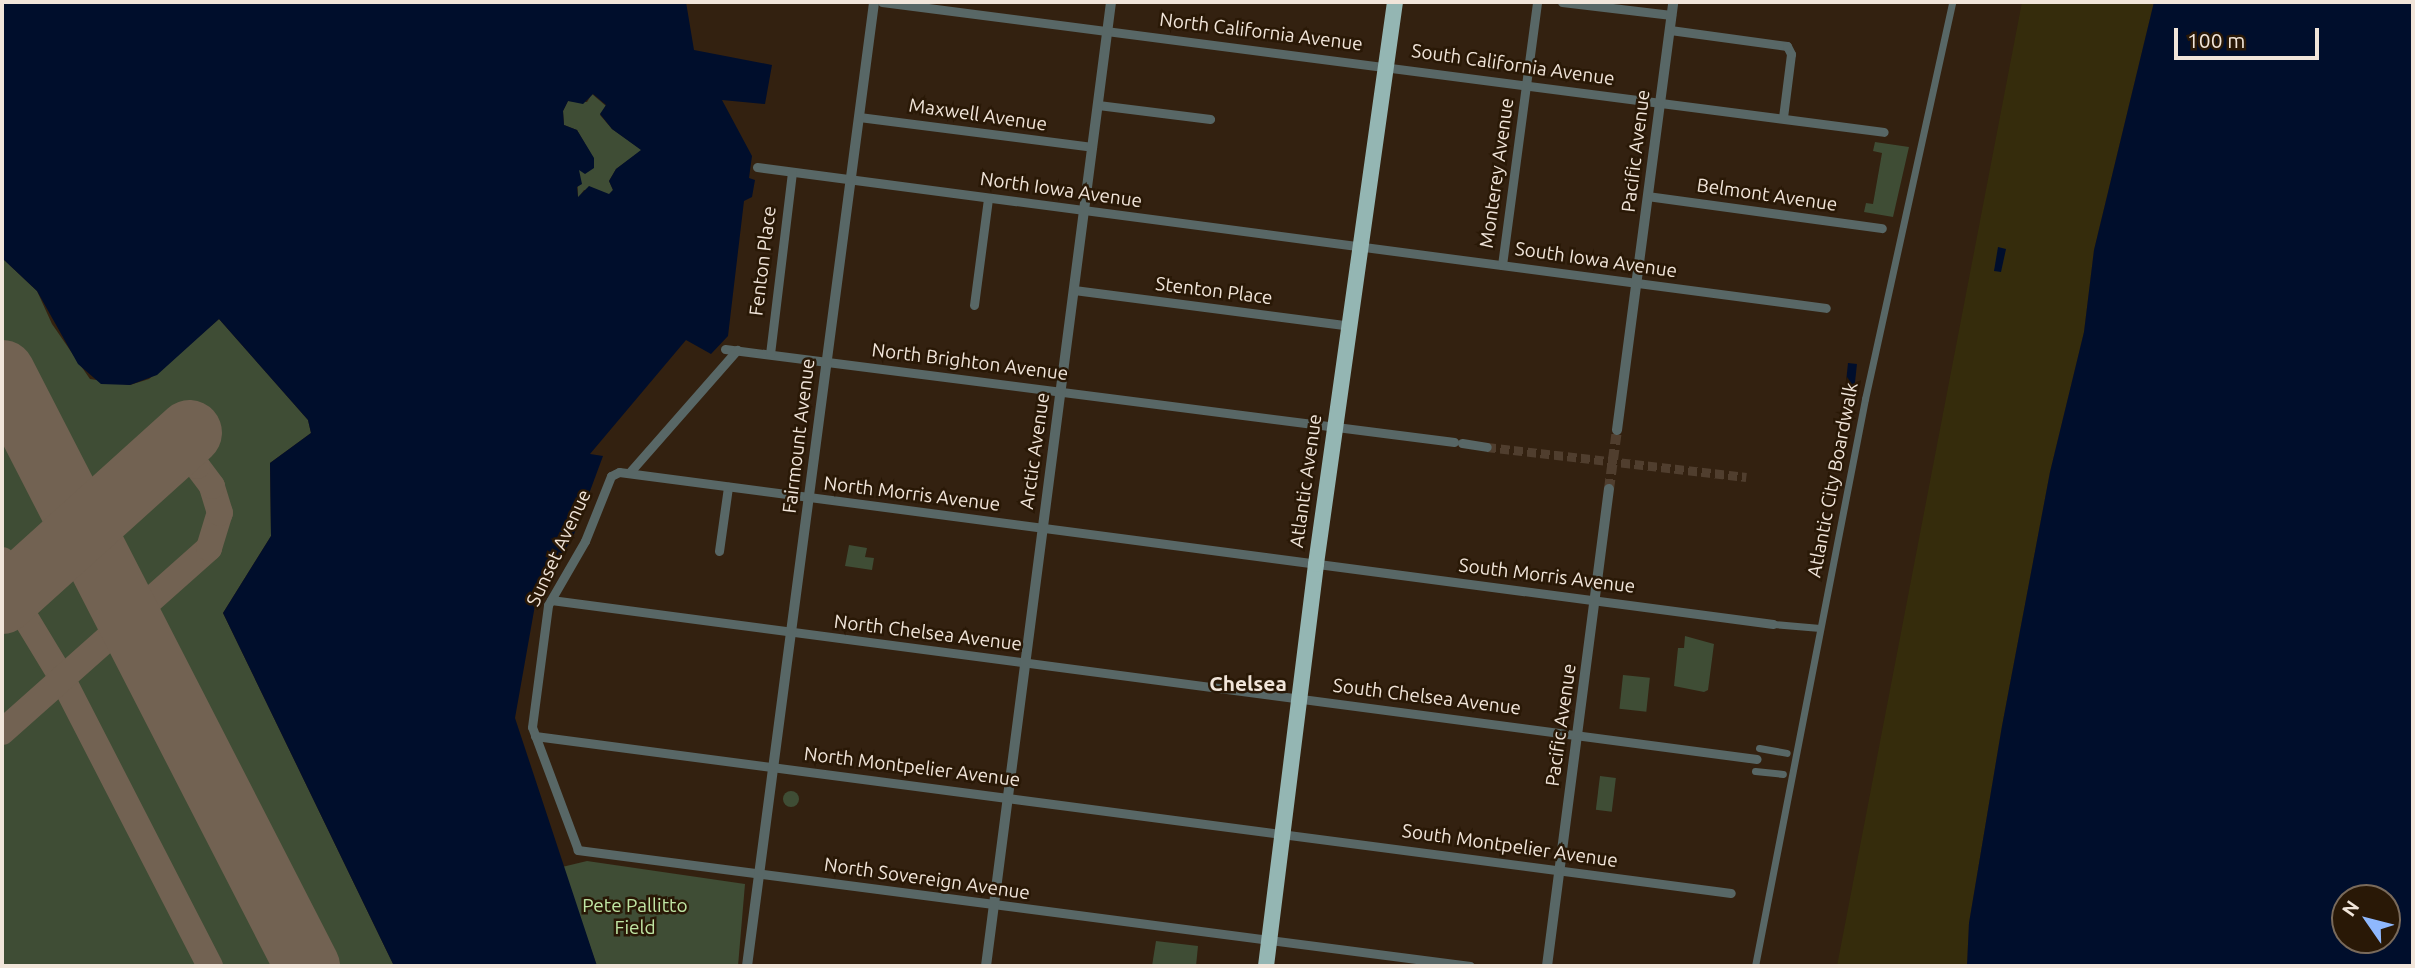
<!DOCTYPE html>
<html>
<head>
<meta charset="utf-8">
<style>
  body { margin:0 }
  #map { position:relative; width:2415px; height:968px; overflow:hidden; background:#332110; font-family:Ubuntu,sans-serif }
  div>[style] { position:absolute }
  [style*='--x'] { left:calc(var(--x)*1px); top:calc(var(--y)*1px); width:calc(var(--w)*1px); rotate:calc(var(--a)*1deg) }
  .green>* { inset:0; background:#3f4d35; transform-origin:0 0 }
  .round { border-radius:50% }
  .sand>* { inset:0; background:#352c0c }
  .water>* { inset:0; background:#000e2c; transform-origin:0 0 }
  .taxiway>* { height:26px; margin:-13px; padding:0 13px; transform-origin:13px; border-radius:13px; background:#726252 }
  .runway>* { height:65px; margin:-32.5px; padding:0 32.5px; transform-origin:32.5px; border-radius:32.5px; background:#726252 }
  .minor-tunnel>* { height:9px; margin-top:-4.5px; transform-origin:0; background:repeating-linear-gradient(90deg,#503e2e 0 9px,transparent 0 13.5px) }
  .tertiary-tunnel>* { height:10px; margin-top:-5px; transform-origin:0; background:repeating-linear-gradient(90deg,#503e2e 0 10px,transparent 0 15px) }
  .pedestrian>* { height:7px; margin:-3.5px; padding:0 3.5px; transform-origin:3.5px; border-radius:3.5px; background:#586766 }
  .minor>* { height:9px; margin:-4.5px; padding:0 4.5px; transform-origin:4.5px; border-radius:4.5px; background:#586766 }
  .tertiary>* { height:10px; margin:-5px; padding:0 5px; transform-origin:5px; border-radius:5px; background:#586766 }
  .trunk>* { height:16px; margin:-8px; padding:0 8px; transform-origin:8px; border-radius:8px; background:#94b6b3 }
  span { translate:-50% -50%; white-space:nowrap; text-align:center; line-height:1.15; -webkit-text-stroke:5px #291806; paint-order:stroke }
  .street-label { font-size:19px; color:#f1e5da }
  .park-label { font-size:19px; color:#c0e6a4 }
  .neighbourhood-label { font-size:21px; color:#f1e5da; font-weight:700 }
  .frame { position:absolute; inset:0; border:4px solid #f1e5da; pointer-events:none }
  .north { position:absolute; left:2331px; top:884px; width:70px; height:70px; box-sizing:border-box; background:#291806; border:2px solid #796a5b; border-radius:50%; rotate:305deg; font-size:19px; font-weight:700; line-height:28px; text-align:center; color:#f1e5da }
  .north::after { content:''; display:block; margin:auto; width:24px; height:32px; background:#8fb8fd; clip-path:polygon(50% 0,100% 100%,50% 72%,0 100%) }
  .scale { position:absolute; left:2174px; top:28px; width:145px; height:32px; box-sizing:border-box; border:4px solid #f1e5da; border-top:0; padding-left:9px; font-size:21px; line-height:24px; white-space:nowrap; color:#f1e5da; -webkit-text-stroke:5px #291806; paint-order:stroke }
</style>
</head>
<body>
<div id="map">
  <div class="green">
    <div style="clip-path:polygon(592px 94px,606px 106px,600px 115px,612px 129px,642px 150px,616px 169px,609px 181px,613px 190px,609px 195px,584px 190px,578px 198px,577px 168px,591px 154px,577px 130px,564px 125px,563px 111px,568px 101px,587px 102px)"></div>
    <div style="clip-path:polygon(1875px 142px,1909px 147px,1893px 217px,1864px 212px,1866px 203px,1873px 204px,1882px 153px,1873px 151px)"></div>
    <div style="clip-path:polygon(2px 258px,37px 291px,52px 324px,90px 379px,130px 385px,149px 379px,219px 319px,308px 420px,311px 433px,270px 463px,271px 536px,223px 613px,394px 966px,2px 966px)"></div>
    <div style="clip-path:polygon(849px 545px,867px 548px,865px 557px,874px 558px,872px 570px,845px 566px)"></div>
    <div style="clip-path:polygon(1685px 636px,1714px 644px,1708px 690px,1704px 692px,1674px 686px,1678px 648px,1684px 648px)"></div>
    <div style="left:1623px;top:675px;width:27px;height:34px;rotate:6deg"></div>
    <div style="left:1600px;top:776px;width:16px;height:34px;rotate:7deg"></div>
    <div class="round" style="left:783px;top:791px;width:16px;height:16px"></div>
    <div style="clip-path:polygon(587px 861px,745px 884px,738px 966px,597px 966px,562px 867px)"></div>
    <div style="clip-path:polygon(1156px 941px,1198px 946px,1196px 966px,1152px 966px)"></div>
  </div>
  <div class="sand">
    <div style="clip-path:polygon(2022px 2px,2154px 2px,2094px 250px,2084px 332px,2050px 472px,2002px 726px,1969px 923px,1967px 966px,1837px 966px)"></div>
  </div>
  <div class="water">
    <div style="clip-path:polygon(evenodd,2px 2px,686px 2px,694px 50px,772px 65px,765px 104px,722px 100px,752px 156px,749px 178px,755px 180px,752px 197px,744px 201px,728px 336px,711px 354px,686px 340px,590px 454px,603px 456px,573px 537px,537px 594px,515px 718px,597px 966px,394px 966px,223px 613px,271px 536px,270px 463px,311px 433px,308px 420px,219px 319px,157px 375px,130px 385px,101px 384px,78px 364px,37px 291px,2px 258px,2px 2px,593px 94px,606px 105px,600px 114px,612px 129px,641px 150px,616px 169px,609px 181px,613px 190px,609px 194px,589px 186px,578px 197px,577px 187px,582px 184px,579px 170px,585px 174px,594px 168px,594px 158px,577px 130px,564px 125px,563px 111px,568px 101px,583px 104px,593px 94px)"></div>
    <div style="clip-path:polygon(evenodd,2154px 2px,2413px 2px,2413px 966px,1967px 966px,1969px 923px,2002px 726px,2050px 472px,2084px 332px,2094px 250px,2154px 2px,2345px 898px,2387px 898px,2387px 940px,2345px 940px,2345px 898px)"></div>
    <div style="clip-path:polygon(1998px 247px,2006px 249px,2001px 272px,1994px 271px)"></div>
    <div style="left:1848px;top:363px;width:9px;height:21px;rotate:6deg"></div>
  </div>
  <div class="taxiway">
    <div style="--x:2;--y:560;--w:32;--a:62"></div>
    <div style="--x:17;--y:588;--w:14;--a:94"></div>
    <div style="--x:16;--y:602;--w:89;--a:58.8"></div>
    <div style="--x:62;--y:678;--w:324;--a:62.8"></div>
    <div style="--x:2;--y:732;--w:277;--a:-41.6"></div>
    <div style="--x:209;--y:548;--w:37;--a:-73"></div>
    <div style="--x:220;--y:513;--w:28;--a:-107"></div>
    <div style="--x:212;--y:486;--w:25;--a:-127"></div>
    <div style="--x:197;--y:466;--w:33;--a:-155"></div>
  </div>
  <div class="runway">
    <div style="--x:2;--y:372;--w:668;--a:62.82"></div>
    <div style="--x:2;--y:601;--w:252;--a:-42.1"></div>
  </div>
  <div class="minor-tunnel">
    <div style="--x:1487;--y:447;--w:261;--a:6.6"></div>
  </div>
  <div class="tertiary-tunnel">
    <div style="--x:1609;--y:489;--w:60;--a:-82.3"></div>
  </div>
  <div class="pedestrian">
    <div style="--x:1773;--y:624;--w:47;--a:4.9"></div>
    <div style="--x:1759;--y:748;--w:28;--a:10"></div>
    <div style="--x:1755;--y:771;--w:28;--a:6"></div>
    <div style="--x:1755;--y:966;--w:578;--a:-79.02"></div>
    <div style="--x:1865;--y:399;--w:406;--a:-77.6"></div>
  </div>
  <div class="minor">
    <div style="--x:882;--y:2;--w:1010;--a:7.39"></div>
    <div style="--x:1562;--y:2;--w:110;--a:6.8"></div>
    <div style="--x:1670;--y:30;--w:118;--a:7.8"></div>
    <div style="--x:1787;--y:46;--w:9;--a:63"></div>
    <div style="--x:1791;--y:54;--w:64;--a:97.2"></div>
    <div style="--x:1098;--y:105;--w:113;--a:7.1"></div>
    <div style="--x:859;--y:117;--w:235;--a:7.3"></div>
    <div style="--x:757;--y:167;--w:1078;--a:7.51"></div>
    <div style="--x:1647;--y:196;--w:237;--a:7.8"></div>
    <div style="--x:1502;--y:265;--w:265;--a:-82.4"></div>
    <div style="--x:1074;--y:290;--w:278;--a:7.4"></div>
    <div style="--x:974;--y:305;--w:108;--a:-82.5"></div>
    <div style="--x:725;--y:349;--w:735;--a:7.27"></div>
    <div style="--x:770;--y:354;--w:183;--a:-83.1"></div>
    <div style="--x:1462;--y:443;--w:25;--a:9"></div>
    <div style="--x:629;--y:473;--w:164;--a:-48.7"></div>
    <div style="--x:719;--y:551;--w:65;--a:-82"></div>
    <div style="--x:551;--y:600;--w:1216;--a:7.51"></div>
    <div style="--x:535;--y:736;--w:1206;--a:7.48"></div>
    <div style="--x:1470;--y:966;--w:900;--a:-172.59"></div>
    <div style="--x:578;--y:850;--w:131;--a:-110.5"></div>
    <div style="--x:532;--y:727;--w:123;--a:-82.5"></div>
    <div style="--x:548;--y:605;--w:74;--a:-60"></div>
    <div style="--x:585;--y:541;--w:70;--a:-68.2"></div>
    <div style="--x:611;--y:476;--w:9;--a:-27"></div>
    <div style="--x:619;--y:472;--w:1164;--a:7.5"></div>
  </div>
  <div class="tertiary">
    <div style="--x:1617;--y:430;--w:432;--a:-82.5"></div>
    <div style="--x:747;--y:966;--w:972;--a:-82.49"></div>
    <div style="--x:986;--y:966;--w:972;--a:-82.61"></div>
    <div style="--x:1547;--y:966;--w:481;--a:-82.6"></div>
  </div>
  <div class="trunk">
    <div style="--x:1266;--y:966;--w:405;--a:-82.9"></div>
    <div style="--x:1316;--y:564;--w:568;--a:-82"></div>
  </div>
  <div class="street-label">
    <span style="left:1261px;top:32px;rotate:7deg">North California Avenue</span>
    <span style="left:1513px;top:65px;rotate:8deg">South California Avenue</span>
    <span style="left:978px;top:115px;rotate:8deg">Maxwell Avenue</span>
    <span style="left:1636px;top:151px;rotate:-83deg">Pacific Avenue</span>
    <span style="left:1497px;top:173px;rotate:-82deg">Monterey Avenue</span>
    <span style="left:1061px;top:190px;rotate:8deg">North Iowa Avenue</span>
    <span style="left:1767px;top:195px;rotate:8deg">Belmont Avenue</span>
    <span style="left:1596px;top:260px;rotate:8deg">South Iowa Avenue</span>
    <span style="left:763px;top:261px;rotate:-83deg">Fenton Place</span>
    <span style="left:1214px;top:291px;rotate:7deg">Stenton Place</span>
    <span style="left:970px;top:362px;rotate:7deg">North Brighton Avenue</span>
    <span style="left:799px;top:436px;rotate:-83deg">Fairmount Avenue</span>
    <span style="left:1035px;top:451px;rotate:-82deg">Arctic Avenue</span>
    <span style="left:1833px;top:480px;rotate:-79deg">Atlantic City Boardwalk</span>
    <span style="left:1306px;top:481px;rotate:-82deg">Atlantic Avenue</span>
    <span style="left:912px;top:494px;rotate:7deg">North Morris Avenue</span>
    <span style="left:559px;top:548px;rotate:-65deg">Sunset Avenue</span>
    <span style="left:1547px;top:576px;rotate:7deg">South Morris Avenue</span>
    <span style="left:928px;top:633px;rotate:7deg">North Chelsea Avenue</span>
    <span style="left:1427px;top:697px;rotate:7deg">South Chelsea Avenue</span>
    <span style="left:1561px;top:725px;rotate:-82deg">Pacific Avenue</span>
    <span style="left:912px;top:767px;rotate:7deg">North Montpelier Avenue</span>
    <span style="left:1510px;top:846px;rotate:8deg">South Montpelier Avenue</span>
    <span style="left:927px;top:879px;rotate:8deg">North Sovereign Avenue</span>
  </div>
  <div class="park-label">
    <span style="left:635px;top:917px">Pete Pallitto<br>Field</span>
  </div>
  <div class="neighbourhood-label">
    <span style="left:1248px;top:683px">Chelsea</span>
  </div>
  <div class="frame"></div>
  <div class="north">N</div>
  <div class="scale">100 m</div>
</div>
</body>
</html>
